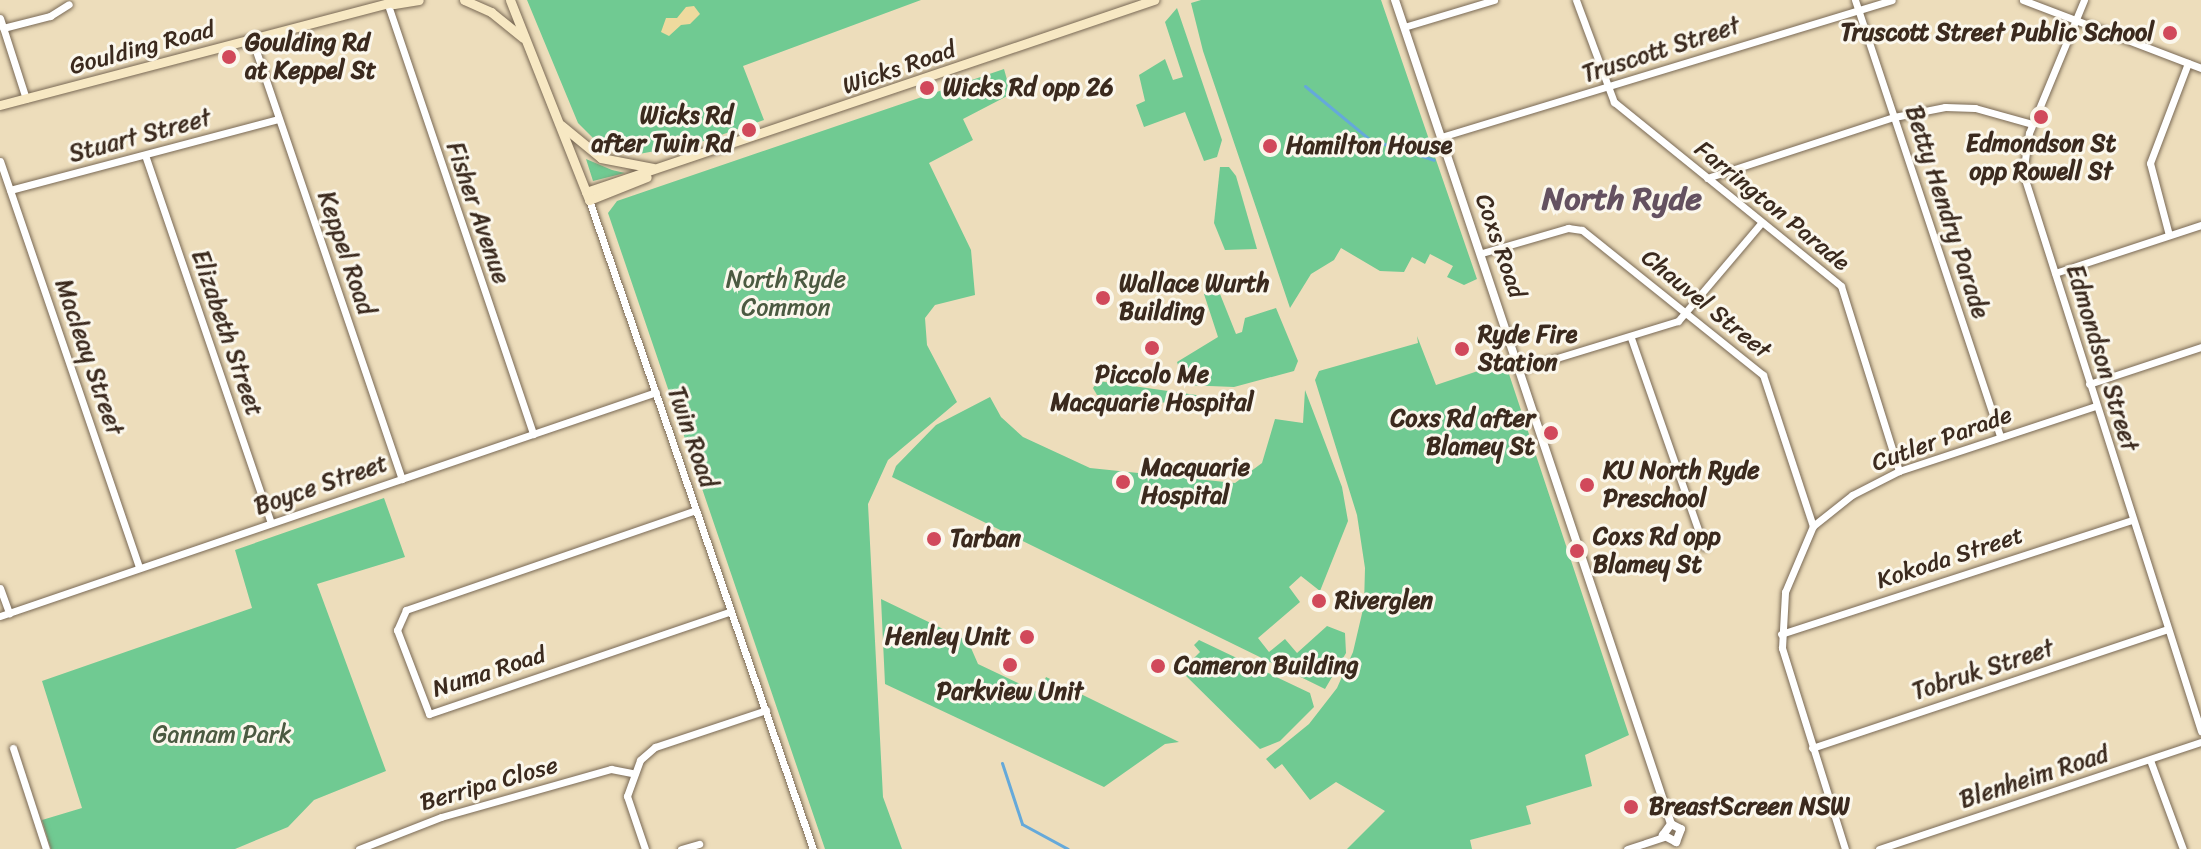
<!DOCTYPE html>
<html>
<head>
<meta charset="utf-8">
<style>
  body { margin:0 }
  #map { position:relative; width:2201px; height:849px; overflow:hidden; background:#edddbb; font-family:Sriracha,sans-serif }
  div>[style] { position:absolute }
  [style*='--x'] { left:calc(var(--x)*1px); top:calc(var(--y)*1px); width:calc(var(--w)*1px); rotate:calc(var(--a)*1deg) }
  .green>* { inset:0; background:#70ca92 }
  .sand>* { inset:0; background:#eeda9e }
  .stream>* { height:3px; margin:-1.5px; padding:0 1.5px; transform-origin:1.5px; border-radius:1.5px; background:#65a9da }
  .roads { filter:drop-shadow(0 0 2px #796955) drop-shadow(0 0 2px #796955) }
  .minor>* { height:7px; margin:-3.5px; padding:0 3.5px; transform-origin:3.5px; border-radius:3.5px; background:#fff }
  .tertiary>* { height:8px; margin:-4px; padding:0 4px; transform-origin:4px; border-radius:4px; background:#fff }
  .secondary>* { height:9px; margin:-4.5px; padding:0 4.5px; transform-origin:4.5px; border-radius:4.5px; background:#f7e8c3 }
  .dots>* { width:22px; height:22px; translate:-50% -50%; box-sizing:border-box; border:4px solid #fbf7ec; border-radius:50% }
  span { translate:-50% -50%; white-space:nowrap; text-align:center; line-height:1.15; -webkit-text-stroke:6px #fbf7ec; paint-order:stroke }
  .poi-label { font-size:24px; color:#3b2a1e; font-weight:700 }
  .right { translate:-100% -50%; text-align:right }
  .left { translate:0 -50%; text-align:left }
  .street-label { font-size:24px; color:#3b2a1e }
  .park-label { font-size:24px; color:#4b5a41 }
  .district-label { font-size:32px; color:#645160; font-weight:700 }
</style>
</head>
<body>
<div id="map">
  <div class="green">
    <div style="clip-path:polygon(527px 0,921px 0,743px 66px,764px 120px,698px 143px,639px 154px,594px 139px,578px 123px)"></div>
    <div style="clip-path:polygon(1201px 0,1381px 0,1477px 279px,1464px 285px,1447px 277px,1453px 266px,1430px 254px,1425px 264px,1412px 257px,1404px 272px,1380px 271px,1341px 248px,1334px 260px,1311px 274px,1290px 308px,1203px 51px,1191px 3px)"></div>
    <div style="clip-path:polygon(1177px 8px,1222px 140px,1217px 157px,1204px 161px,1185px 112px,1144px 127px,1136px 105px,1145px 101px,1139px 75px,1165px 59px,1173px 80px,1183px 77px,1165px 22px)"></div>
    <div style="clip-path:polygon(1004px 69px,1011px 94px,963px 119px,973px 140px,929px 163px,971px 250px,975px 295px,935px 305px,925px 318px,927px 345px,957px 402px,888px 460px,868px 504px,883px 797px,902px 849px,825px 849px,608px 213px,617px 201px)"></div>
    <div style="clip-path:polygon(586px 159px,612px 170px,625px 173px,593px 181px)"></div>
    <div style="clip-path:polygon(1220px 167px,1229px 167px,1236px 176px,1257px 249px,1225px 250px,1214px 223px)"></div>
    <div style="clip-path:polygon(1218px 289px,1236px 334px,1242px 332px,1245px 318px,1276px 308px,1298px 361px,1294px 371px,1234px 387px,1185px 385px,1177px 362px,1218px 337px,1204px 294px)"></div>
    <div style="clip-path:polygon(1417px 336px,1436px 385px,1505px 362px,1629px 735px,1585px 755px,1592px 786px,1526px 806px,1531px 824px,1470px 840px,1472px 849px,1347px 849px,1385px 811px,1336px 782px,1310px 800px,1282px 764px,1275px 769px,1266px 759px,1309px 724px,1337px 688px,1353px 652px,1364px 605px,1365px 568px,1357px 515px,1315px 380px,1319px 371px,1418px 343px)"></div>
    <div style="clip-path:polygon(1098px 381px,1196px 395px,1202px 400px,1194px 406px,1097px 395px,1093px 388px)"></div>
    <div style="clip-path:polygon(1305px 390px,1342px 487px,1348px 521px,1320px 591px,1301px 576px,1289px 587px,1300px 602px,1258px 638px,1269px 652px,1285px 639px,1297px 653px,1327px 626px,1345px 633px,1346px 653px,1325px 689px,892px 477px,896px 466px,936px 425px,990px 397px,1001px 417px,1023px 437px,1090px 468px,1235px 483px,1262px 463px,1275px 419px,1303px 423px)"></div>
    <div style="clip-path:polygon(384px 498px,405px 557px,317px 584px,386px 771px,314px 800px,288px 827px,235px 849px,51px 849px,42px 820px,82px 808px,42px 681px,252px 608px,235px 550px)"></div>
    <div style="clip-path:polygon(881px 599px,968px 641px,978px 664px,1039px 693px,1046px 677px,1179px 742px,1165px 744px,1104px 787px,885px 684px)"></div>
    <div style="clip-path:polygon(1199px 640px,1310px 693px,1314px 707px,1280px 741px,1260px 749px,1181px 671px,1200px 652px,1194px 645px)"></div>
  </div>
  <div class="sand">
    <div style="clip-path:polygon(694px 6px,700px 14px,690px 24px,681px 25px,669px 36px,661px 32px,666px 18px,677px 18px,686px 7px)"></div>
  </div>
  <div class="stream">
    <div style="--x:1305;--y:86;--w:83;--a:39.6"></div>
    <div style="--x:1369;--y:139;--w:68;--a:17.9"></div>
    <div style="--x:1002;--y:763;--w:64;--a:71.8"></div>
    <div style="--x:1022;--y:824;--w:52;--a:28.5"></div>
  </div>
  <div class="roads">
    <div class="minor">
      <div style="--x:1576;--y:0;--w:109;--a:69.6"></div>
      <div style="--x:1614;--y:102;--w:292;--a:39"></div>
      <div style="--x:1841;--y:286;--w:194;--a:72.6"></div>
      <div style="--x:1855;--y:0;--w:460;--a:71.6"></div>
      <div style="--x:2023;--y:0;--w:191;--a:20.9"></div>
      <div style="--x:2084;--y:0;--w:144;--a:112.5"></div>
      <div style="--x:2029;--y:133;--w:40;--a:98.5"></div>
      <div style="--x:2023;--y:173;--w:586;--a:72.31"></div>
      <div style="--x:388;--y:5;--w:453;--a:71.3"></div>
      <div style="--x:0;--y:18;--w:85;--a:72.2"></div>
      <div style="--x:1404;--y:27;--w:94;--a:-16.7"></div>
      <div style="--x:3;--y:28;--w:49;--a:-14.3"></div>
      <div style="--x:50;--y:16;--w:22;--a:-32"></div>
      <div style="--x:252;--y:39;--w:465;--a:71.2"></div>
      <div style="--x:1441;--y:137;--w:471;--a:-16.9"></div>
      <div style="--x:145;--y:155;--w:389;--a:71.1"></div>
      <div style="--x:0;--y:161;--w:429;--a:71.1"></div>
      <div style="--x:1707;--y:178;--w:197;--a:-18.1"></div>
      <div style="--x:1894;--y:117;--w:52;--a:-11.1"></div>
      <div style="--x:1945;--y:107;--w:30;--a:2"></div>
      <div style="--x:1975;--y:108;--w:59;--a:15.7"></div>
      <div style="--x:10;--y:190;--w:278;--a:-14.8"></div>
      <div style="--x:589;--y:200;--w:687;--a:70.96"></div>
      <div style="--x:2169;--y:235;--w:74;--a:-104.8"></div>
      <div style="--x:2150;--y:163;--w:107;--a:-69.2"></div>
      <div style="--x:1482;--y:253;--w:90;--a:-16.2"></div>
      <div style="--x:1568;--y:228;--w:14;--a:8"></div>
      <div style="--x:1582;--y:230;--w:232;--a:38.7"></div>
      <div style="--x:1763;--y:375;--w:159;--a:71.7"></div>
      <div style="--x:2055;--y:273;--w:154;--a:-18.2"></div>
      <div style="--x:1631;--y:338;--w:221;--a:70.7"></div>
      <div style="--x:1521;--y:369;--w:164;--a:-17"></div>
      <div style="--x:1678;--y:321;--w:128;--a:-49.7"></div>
      <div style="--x:2089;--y:384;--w:118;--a:-18.3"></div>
      <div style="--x:696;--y:510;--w:307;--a:161"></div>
      <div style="--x:406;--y:610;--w:22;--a:114"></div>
      <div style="--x:397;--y:630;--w:90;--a:69.1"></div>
      <div style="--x:429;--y:714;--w:319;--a:-18.8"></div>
      <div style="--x:0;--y:588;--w:27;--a:70"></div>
      <div style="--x:0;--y:616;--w:693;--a:-18.85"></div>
      <div style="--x:1781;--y:634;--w:369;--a:-18"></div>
      <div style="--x:13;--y:748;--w:106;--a:71.9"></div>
      <div style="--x:1812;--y:748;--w:374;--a:-18.5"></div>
      <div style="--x:2150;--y:760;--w:95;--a:69.7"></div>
      <div style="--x:359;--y:849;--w:88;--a:-21.3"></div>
      <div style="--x:441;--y:817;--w:177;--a:-15.8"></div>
      <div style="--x:611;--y:769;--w:21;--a:11"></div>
      <div style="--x:645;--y:849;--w:56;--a:-108.8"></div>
      <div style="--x:627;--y:796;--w:38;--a:-70"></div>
      <div style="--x:640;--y:760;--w:20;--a:-41"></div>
      <div style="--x:655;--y:747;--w:117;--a:-18.4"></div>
      <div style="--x:681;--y:849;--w:19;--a:-16"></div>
      <div style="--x:1627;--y:849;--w:39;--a:-18"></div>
      <div style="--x:1845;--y:849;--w:211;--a:-107.4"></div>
      <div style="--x:1782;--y:648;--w:56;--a:-86.9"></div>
      <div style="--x:1785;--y:592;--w:72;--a:-67"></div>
      <div style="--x:1813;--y:526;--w:50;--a:-38.5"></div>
      <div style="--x:1852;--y:495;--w:53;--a:-27.1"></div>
      <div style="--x:1899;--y:471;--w:207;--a:-18.3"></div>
      <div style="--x:1879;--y:849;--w:339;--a:-18.4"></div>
    </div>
    <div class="tertiary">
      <div style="--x:1395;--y:0;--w:869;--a:71.48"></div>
      <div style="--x:1671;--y:824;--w:14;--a:126"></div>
      <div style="--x:1663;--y:835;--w:15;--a:28"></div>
      <div style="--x:1671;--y:824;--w:11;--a:27"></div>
      <div style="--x:1681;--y:829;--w:14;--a:111"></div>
    </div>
    <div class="secondary">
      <div style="--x:464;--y:0;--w:30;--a:24"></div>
      <div style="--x:491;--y:12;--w:41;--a:39.1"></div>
      <div style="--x:510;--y:0;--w:215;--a:68.4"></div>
      <div style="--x:589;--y:200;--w:62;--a:-21.6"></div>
      <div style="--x:394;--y:4;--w:25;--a:-9"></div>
      <div style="--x:0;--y:105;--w:414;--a:-14.7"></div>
      <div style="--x:561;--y:125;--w:52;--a:39.5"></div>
      <div style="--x:601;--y:158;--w:53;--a:10.9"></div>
      <div style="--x:586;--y:192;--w:600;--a:-18.68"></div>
    </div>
  </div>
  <div class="dots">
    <div style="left:2170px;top:33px;background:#d1495b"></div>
    <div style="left:229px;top:57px;background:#d1495b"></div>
    <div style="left:927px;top:88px;background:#d1495b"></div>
    <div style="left:2041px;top:117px;background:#d1495b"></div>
    <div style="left:749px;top:130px;background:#d1495b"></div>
    <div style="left:1270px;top:146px;background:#d1495b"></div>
    <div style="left:1103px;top:298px;background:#d1495b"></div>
    <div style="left:1152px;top:348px;background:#d1495b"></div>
    <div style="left:1462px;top:349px;background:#d1495b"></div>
    <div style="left:1551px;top:433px;background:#d1495b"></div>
    <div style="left:1123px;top:482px;background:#d1495b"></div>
    <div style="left:1587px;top:485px;background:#d1495b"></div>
    <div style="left:934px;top:539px;background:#d1495b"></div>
    <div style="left:1577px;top:551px;background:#d1495b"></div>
    <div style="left:1319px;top:601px;background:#d1495b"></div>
    <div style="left:1027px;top:637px;background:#d1495b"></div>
    <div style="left:1010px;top:665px;background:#d1495b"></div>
    <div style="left:1158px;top:666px;background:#d1495b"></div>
    <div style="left:1631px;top:807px;background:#d1495b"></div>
  </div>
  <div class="poi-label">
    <span class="right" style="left:2154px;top:33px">Truscott Street Public School</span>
    <span class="left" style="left:245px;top:57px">Goulding Rd<br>at Keppel St</span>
    <span class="left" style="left:943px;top:88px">Wicks Rd opp 26</span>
    <span class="right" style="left:733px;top:130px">Wicks Rd<br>after Twin Rd</span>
    <span style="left:2041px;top:158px">Edmondson St<br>opp Rowell St</span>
    <span class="left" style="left:1286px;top:146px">Hamilton House</span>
    <span class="left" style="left:1119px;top:298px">Wallace Wurth<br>Building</span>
    <span class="left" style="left:1478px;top:349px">Ryde Fire<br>Station</span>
    <span style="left:1152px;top:389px">Piccolo Me<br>Macquarie Hospital</span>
    <span class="right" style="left:1535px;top:433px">Coxs Rd after<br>Blamey St</span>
    <span class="left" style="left:1141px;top:482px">Macquarie<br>Hospital</span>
    <span class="left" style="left:1603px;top:485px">KU North Ryde<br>Preschool</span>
    <span class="left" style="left:1593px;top:551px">Coxs Rd opp<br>Blamey St</span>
    <span class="left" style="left:950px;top:539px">Tarban</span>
    <span class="left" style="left:1335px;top:601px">Riverglen</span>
    <span class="right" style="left:1011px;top:637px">Henley Unit</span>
    <span class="left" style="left:1174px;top:666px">Cameron Building</span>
    <span style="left:1010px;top:692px">Parkview Unit</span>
    <span class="left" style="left:1649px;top:807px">BreastScreen NSW</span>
  </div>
  <div class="street-label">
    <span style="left:142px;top:48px;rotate:-15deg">Goulding Road</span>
    <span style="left:1661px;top:50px;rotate:-18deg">Truscott Street</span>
    <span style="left:899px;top:68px;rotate:-19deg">Wicks Road</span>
    <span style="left:140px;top:136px;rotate:-15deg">Stuart Street</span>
    <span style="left:1772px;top:206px;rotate:39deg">Farrington Parade</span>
    <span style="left:1947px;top:212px;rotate:72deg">Betty Hendry Parade</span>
    <span style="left:478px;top:213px;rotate:71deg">Fisher Avenue</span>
    <span style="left:1500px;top:246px;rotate:71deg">Coxs Road</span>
    <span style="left:346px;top:253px;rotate:71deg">Keppel Road</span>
    <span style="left:1706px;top:304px;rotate:39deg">Chauvel Street</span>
    <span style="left:227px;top:333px;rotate:71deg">Elizabeth Street</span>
    <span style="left:89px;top:357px;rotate:71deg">Macleay Street</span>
    <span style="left:2102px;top:358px;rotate:73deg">Edmondson Street</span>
    <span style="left:692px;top:437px;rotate:71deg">Twin Road</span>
    <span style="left:1942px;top:439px;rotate:-20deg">Cutler Parade</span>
    <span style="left:321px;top:485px;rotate:-19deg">Boyce Street</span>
    <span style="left:1950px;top:558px;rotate:-18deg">Kokoda Street</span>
    <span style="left:1983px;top:670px;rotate:-18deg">Tobruk Street</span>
    <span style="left:489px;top:672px;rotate:-18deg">Numa Road</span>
    <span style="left:2034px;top:777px;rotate:-18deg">Blenheim Road</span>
    <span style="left:489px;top:784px;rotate:-16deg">Berripa Close</span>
  </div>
  <div class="park-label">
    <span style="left:786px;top:294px">North Ryde<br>Common</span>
    <span style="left:222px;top:735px">Gannam Park</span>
  </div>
  <div class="district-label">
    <span style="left:1622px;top:199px">North Ryde</span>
  </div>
</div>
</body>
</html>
